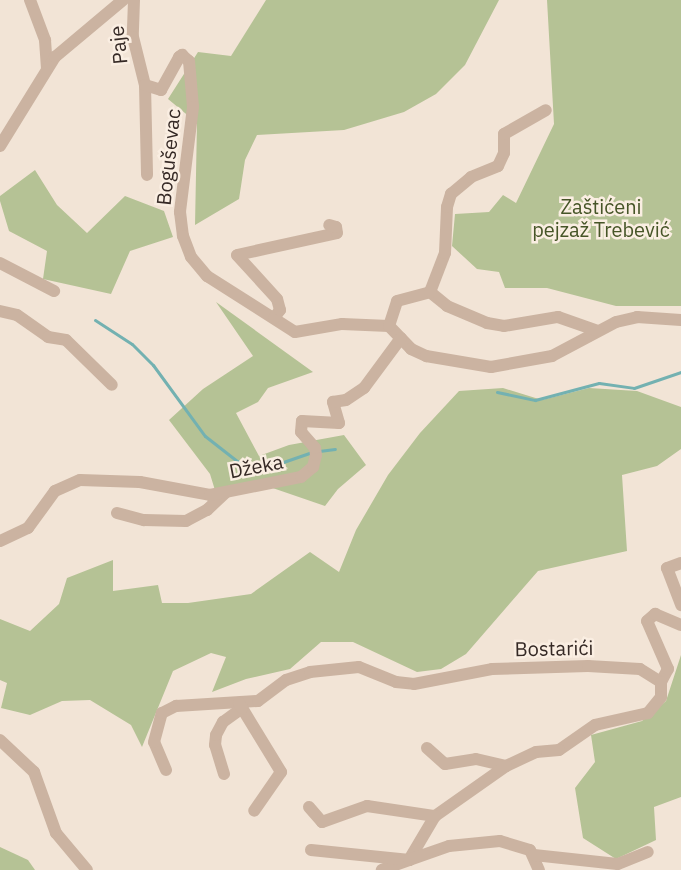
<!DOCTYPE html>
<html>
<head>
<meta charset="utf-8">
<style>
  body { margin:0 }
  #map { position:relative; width:681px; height:870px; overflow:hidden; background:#f2e4d6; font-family:"IBM Plex Sans",sans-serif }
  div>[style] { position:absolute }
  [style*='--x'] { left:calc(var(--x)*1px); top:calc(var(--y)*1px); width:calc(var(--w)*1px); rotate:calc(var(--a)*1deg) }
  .green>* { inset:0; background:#b5c295 }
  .stream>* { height:3px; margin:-1.5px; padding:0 1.5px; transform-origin:1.5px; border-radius:1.5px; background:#73b1b1 }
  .minor>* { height:12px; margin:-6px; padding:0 6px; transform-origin:6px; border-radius:6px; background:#cbb3a1 }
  span { translate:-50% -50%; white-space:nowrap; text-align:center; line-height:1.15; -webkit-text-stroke:5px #faeee2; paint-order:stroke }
  .street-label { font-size:20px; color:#352925 }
  .park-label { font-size:20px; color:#465527 }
</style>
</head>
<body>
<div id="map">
  <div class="green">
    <div style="clip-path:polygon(266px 0,499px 0,465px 65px,436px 94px,404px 112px,344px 130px,257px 135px,245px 160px,239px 199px,195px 225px,197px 123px,168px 99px,198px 52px,231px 56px)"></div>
    <div style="clip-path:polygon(547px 0,681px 0,681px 306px,616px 306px,547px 288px,505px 288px,499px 272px,477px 269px,452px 246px,455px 214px,489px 212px,503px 195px,516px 203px,554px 124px)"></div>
    <div style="clip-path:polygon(35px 170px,57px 205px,87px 233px,125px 196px,164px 211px,173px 237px,130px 251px,111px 294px,43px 279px,47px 251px,9px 231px,0 201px,0 196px)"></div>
    <div style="clip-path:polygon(216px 302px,313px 372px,268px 388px,258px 402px,236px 413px,259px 456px,289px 445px,344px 435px,366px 465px,338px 489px,325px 506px,261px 484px,218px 500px,210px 474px,169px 420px,203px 389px,253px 356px)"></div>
    <div style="clip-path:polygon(503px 388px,542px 400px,589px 388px,637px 391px,681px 407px,681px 449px,657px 466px,622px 475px,627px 551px,538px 571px,466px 654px,441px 669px,417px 672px,353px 642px,321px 642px,290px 669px,246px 679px,212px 692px,226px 657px,211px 653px,173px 671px,142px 747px,131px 725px,90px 700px,62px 701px,30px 715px,1px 708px,7px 683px,0 680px,0 619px,30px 631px,59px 604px,67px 578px,113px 560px,113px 591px,158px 585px,162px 603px,188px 603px,251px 594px,310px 552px,339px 572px,356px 530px,388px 475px,420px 433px,459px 391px)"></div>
    <div style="clip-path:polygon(681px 655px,681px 797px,654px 807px,656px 840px,616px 859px,583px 838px,575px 788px,595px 762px,591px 735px,642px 721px,666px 701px)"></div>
    <div style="clip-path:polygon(0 847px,28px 860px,35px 870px,0 870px)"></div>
  </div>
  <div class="stream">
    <div style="--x:95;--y:320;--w:44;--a:33"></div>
    <div style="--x:132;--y:344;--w:30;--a:45"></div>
    <div style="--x:153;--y:365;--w:88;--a:53.8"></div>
    <div style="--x:205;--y:436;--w:41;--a:38"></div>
    <div style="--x:237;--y:461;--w:27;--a:17"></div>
    <div style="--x:263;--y:469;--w:52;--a:-19.1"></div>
    <div style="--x:497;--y:392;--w:39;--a:12"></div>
    <div style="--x:535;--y:400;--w:66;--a:-14.9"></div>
    <div style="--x:599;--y:383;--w:35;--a:8"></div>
    <div style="--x:634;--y:388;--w:50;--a:-18.8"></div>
    <div style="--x:319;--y:451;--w:16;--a:-7"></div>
  </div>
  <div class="minor">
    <div style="--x:30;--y:0;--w:43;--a:69.4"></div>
    <div style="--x:45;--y:40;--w:29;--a:86"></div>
    <div style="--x:134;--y:0;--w:37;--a:92"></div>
    <div style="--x:133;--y:37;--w:49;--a:76"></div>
    <div style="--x:145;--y:85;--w:90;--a:88.7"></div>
    <div style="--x:145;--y:85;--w:17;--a:17"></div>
    <div style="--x:161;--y:90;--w:38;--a:-61"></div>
    <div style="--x:179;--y:57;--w:4;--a:-34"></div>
    <div style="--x:182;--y:55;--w:9;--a:41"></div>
    <div style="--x:189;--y:61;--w:46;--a:85"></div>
    <div style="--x:193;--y:107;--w:106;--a:97.1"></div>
    <div style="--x:180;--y:212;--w:24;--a:83"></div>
    <div style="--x:183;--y:236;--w:22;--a:69"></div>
    <div style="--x:191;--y:257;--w:25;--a:50"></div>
    <div style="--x:207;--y:276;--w:104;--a:32.5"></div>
    <div style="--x:295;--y:332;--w:48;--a:-9.7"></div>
    <div style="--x:342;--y:324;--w:47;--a:2.4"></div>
    <div style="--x:389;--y:326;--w:32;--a:46"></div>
    <div style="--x:411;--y:349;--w:17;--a:25"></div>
    <div style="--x:426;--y:356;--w:66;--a:9.6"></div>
    <div style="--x:491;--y:367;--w:62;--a:-10.2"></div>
    <div style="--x:552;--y:356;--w:72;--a:-28"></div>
    <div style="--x:616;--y:322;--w:22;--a:-13"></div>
    <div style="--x:637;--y:317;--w:44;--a:3.9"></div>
    <div style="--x:0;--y:146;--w:105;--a:-58.3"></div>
    <div style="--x:55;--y:57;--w:89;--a:-40"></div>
    <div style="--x:0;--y:263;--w:61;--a:27.4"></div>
    <div style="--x:430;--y:292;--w:22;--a:39"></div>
    <div style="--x:447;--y:306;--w:43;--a:23"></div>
    <div style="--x:487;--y:323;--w:17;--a:10"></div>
    <div style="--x:504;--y:326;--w:55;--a:-9.5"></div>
    <div style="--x:558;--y:317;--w:42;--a:19.3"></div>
    <div style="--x:0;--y:311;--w:17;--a:13"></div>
    <div style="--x:17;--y:315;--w:38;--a:35"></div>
    <div style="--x:48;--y:337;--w:18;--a:9"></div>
    <div style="--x:66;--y:340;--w:64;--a:44.4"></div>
    <div style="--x:274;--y:318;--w:10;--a:-53"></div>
    <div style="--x:280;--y:310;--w:11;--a:-105"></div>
    <div style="--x:277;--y:299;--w:59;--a:-132.3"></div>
    <div style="--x:237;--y:255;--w:102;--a:-12.4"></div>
    <div style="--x:337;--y:233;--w:6;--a:-99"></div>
    <div style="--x:336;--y:227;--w:7;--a:-164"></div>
    <div style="--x:389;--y:326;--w:26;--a:-72"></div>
    <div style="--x:397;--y:301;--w:34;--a:-15"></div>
    <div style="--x:430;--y:292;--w:42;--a:-69"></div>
    <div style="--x:445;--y:253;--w:46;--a:-87.5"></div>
    <div style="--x:447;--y:207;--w:14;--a:-73"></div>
    <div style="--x:451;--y:194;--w:26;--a:-40"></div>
    <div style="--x:471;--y:177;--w:29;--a:-22"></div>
    <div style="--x:498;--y:166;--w:14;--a:-65"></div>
    <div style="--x:504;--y:153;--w:19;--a:-90"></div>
    <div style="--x:504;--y:134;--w:48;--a:-29.7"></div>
    <div style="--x:117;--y:513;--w:28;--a:15"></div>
    <div style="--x:144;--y:520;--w:42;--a:1.4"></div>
    <div style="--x:186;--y:521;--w:24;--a:-28"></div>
    <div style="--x:207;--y:510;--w:25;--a:-43"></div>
    <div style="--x:0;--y:541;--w:31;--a:-25"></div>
    <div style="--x:28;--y:528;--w:46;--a:-53.9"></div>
    <div style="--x:55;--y:491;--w:27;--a:-24"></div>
    <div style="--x:80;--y:480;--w:60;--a:1.9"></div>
    <div style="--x:140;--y:482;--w:71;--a:10.5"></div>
    <div style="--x:210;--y:495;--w:93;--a:-11.2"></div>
    <div style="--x:301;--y:477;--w:16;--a:-40"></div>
    <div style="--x:313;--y:467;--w:12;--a:-76"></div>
    <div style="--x:316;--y:455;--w:7;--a:-98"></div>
    <div style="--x:315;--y:448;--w:21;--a:-131"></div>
    <div style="--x:301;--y:432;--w:11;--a:-85"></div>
    <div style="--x:302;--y:421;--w:37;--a:3"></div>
    <div style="--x:339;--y:423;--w:22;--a:-106"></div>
    <div style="--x:333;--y:402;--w:13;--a:-9"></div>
    <div style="--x:346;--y:400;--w:22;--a:-34"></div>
    <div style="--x:364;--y:388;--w:62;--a:-53.5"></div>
    <div style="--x:681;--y:563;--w:15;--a:160"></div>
    <div style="--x:667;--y:568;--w:40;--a:69"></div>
    <div style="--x:661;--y:682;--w:15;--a:-62"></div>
    <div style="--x:668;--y:669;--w:52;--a:-113.6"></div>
    <div style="--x:647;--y:621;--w:11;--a:-41"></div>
    <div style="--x:655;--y:614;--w:28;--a:23"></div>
    <div style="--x:242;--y:708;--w:75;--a:58.6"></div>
    <div style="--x:281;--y:772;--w:47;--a:124.7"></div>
    <div style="--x:0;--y:740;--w:47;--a:43.3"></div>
    <div style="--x:34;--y:772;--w:65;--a:70.2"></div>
    <div style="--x:56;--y:833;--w:48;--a:50"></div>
    <div style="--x:427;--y:748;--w:24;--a:42"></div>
    <div style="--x:445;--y:764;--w:31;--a:-9"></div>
    <div style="--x:476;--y:759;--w:31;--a:13"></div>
    <div style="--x:166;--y:770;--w:30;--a:-113"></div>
    <div style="--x:154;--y:742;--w:30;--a:-75"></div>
    <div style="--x:162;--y:713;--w:16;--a:-27"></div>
    <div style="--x:176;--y:706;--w:82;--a:-3.5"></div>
    <div style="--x:258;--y:701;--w:35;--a:-37"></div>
    <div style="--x:286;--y:680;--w:25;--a:-18"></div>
    <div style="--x:310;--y:672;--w:49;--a:-5.8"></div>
    <div style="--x:359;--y:667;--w:40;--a:22"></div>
    <div style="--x:396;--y:682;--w:18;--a:6"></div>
    <div style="--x:414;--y:684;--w:79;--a:-10.9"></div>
    <div style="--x:492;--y:669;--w:96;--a:-1.8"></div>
    <div style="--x:588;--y:666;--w:52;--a:3.3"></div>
    <div style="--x:640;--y:669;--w:25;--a:32"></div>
    <div style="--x:661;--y:682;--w:15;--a:90"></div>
    <div style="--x:661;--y:697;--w:21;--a:129"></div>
    <div style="--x:648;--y:713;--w:54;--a:167.2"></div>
    <div style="--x:595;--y:725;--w:44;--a:145.2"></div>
    <div style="--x:559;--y:750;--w:23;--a:175"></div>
    <div style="--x:536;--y:752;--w:33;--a:155"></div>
    <div style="--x:506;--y:766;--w:87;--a:144.8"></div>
    <div style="--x:435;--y:816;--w:51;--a:120.6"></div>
    <div style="--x:409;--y:860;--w:29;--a:160"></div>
    <div style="--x:224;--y:774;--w:30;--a:-107"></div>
    <div style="--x:215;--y:745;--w:10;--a:-84"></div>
    <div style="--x:216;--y:735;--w:15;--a:-62"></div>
    <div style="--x:223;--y:722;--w:24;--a:-36"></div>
    <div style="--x:242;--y:708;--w:6;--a:-121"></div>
    <div style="--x:309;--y:807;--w:20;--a:49"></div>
    <div style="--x:322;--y:822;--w:48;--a:-19.6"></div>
    <div style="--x:367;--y:806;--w:69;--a:8.4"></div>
    <div style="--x:311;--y:850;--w:99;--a:5.8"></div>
    <div style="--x:409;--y:860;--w:42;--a:-19.3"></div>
    <div style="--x:449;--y:846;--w:51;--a:-5.6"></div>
    <div style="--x:500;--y:841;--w:31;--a:17"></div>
    <div style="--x:530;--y:850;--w:22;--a:66"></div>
    <div style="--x:534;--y:855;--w:84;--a:6.1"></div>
    <div style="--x:618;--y:864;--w:32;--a:-22"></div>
  </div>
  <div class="street-label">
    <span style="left:118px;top:45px;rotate:-96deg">Paje</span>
    <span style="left:168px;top:157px;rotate:-84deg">Boguševac</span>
    <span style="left:256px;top:466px;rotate:-11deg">Džeka</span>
    <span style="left:554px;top:648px;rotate:-1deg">Bostarići</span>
  </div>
  <div class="park-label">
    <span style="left:601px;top:218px">Zaštićeni<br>pejzaž Trebević</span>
  </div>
</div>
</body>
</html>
